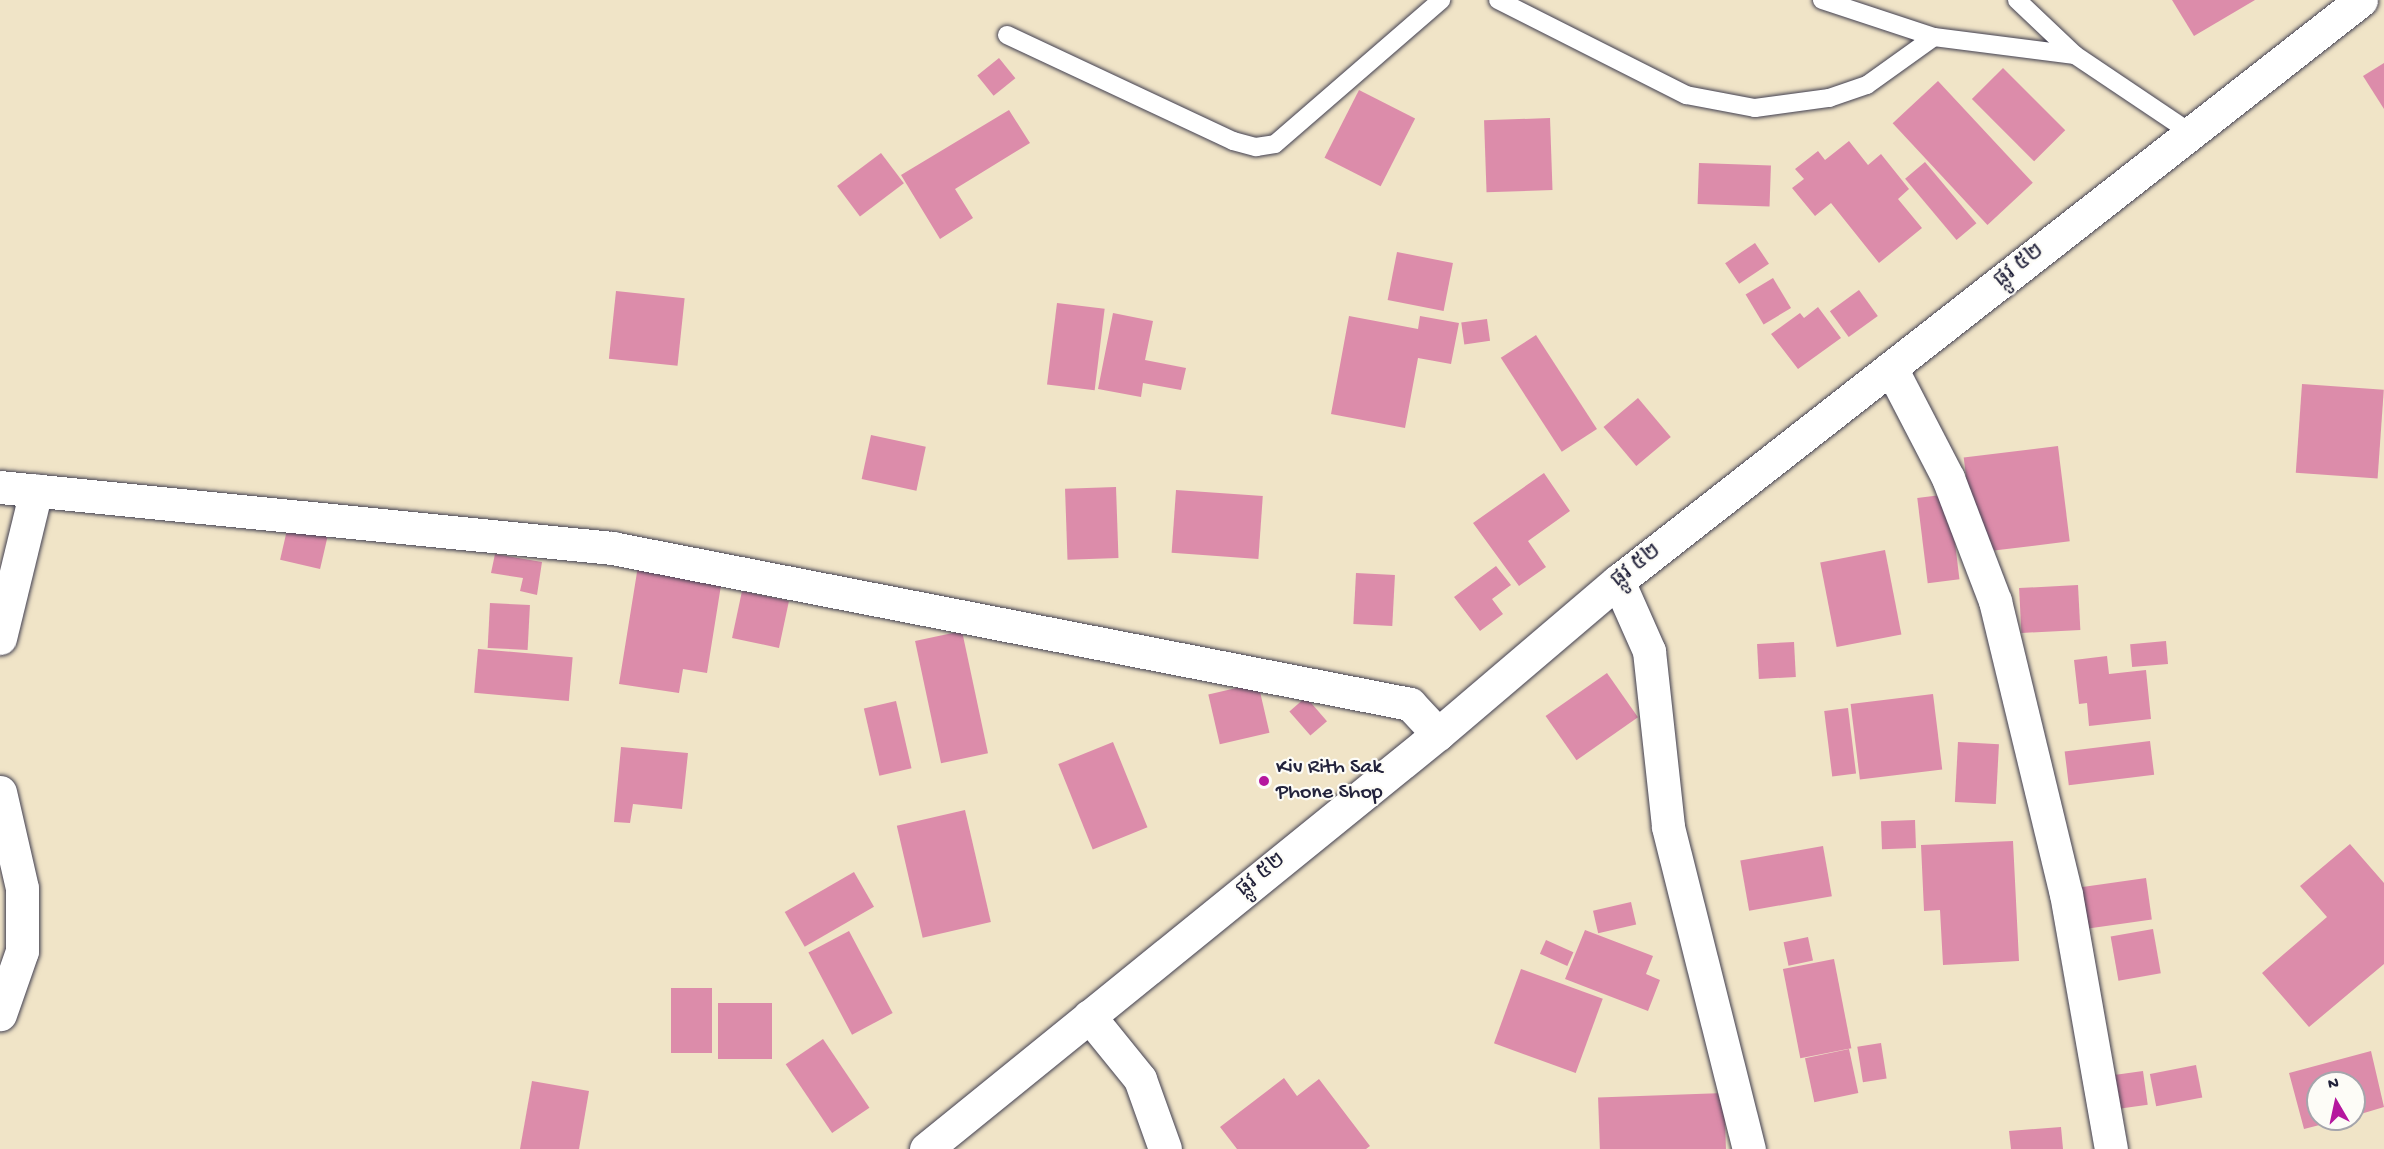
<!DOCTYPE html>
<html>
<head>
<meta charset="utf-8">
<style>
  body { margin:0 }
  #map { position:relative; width:2384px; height:1149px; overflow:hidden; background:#f0e4c7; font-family:"Gochi Hand","Noto Sans Khmer",sans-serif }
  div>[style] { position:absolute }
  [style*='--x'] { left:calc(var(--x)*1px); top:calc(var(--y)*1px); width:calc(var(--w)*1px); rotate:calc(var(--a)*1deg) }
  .building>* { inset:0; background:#dc8caa; transform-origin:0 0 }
  .roads { filter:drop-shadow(0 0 2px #413f50) drop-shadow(0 0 2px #413f50) }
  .lane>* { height:18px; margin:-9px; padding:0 9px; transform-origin:9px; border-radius:9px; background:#fff }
  .street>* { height:33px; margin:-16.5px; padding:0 16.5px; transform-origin:16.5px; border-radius:16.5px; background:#fff }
  .secondary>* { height:33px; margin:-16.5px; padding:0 16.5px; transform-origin:16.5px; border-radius:16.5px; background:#fff }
  .dots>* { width:16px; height:16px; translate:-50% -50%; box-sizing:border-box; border:3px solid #fdfcf7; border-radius:50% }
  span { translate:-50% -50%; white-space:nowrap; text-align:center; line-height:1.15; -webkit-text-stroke:4.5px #fdfcf7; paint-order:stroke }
  .street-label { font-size:22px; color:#22223b }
  .poi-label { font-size:22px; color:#22223b }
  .left { translate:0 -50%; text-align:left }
  .north { position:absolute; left:2306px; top:1071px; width:60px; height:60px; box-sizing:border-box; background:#fdfcf7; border:2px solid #a5a5ac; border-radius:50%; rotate:351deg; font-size:16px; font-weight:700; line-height:24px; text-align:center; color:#22223b }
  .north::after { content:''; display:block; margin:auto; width:21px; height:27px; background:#b5179e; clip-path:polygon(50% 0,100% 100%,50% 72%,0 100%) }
</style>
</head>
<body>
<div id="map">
  <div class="building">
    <div style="clip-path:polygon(2172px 0,2255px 0,2194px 36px)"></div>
    <div style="left:999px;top:58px;width:26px;height:28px;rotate:51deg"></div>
    <div style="clip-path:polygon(2384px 63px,2384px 109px,2363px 76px)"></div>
    <div style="left:2003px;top:68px;width:88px;height:44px;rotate:45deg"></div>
    <div style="left:1938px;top:81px;width:139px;height:62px;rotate:47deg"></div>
    <div style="left:1359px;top:90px;width:63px;height:76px;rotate:27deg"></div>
    <div style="clip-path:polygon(1009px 110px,1030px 143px,955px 189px,973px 218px,940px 239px,901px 175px)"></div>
    <div style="left:1550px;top:118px;width:72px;height:66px;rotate:88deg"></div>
    <div style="clip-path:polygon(1849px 141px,1868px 165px,1881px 154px,1909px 189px,1898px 199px,1922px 228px,1879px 263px,1831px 203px,1815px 216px,1792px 188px,1804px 179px,1795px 169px,1818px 151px,1825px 160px)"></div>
    <div style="left:881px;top:153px;width:38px;height:55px;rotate:53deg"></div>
    <div style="left:1925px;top:162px;width:80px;height:26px;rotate:50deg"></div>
    <div style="left:1699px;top:163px;width:72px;height:41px;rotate:2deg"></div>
    <div style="left:1755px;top:243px;width:25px;height:36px;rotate:56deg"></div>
    <div style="left:1397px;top:252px;width:57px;height:49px;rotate:11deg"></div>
    <div style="left:1773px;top:278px;width:35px;height:32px;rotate:59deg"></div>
    <div style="left:1859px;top:290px;width:32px;height:36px;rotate:54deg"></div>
    <div style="left:616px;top:291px;width:69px;height:68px;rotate:6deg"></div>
    <div style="left:1057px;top:303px;width:48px;height:82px;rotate:7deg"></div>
    <div style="clip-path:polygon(1818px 307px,1841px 338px,1798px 369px,1771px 334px,1800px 313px,1804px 318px)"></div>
    <div style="clip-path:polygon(1113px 313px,1153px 321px,1145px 360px,1186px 368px,1181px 390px,1143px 383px,1141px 397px,1098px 389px)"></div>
    <div style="clip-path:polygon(1349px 316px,1418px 329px,1420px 316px,1459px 323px,1451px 364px,1418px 358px,1405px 428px,1331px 414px)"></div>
    <div style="left:1487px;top:319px;width:22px;height:26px;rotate:82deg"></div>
    <div style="left:1536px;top:335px;width:112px;height:42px;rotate:57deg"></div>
    <div style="left:2302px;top:384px;width:82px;height:89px;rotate:4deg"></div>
    <div style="left:1638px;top:398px;width:51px;height:45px;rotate:50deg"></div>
    <div style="left:871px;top:435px;width:56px;height:45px;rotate:12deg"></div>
    <div style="left:2058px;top:446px;width:96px;height:95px;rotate:83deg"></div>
    <div style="clip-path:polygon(1544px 473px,1570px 511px,1528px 541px,1546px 567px,1519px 586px,1473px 523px)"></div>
    <div style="left:1116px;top:487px;width:71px;height:51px;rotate:88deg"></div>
    <div style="left:1176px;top:490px;width:87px;height:63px;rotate:4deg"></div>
    <div style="left:1949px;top:494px;width:86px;height:32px;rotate:83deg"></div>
    <div style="left:290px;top:517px;width:41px;height:44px;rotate:13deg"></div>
    <div style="left:1885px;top:550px;width:86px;height:66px;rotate:79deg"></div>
    <div style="clip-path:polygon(495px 554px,542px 562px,537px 595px,520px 591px,523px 578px,491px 573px)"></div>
    <div style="clip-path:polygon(638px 566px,722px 579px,707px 673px,683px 669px,679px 693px,619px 684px)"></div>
    <div style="clip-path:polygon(1496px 566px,1511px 585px,1492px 599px,1503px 614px,1480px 631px,1454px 597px)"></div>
    <div style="left:1356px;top:573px;width:39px;height:51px;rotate:3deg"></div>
    <div style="left:2078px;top:585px;width:45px;height:59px;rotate:87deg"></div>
    <div style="left:742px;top:591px;width:48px;height:48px;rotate:12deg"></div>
    <div style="left:490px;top:603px;width:40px;height:45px;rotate:3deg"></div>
    <div style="left:962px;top:631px;width:125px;height:48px;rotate:78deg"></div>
    <div style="left:2166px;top:641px;width:23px;height:36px;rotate:85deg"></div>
    <div style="left:1794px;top:642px;width:35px;height:37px;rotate:87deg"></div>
    <div style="left:478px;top:649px;width:95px;height:44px;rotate:5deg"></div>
    <div style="clip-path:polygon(2107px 656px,2109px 674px,2146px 670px,2151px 719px,2089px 726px,2087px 703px,2079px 704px,2074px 660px)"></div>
    <div style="left:1607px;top:673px;width:54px;height:75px;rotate:55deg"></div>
    <div style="left:1258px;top:683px;width:51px;height:51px;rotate:77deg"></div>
    <div style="left:1933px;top:694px;width:76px;height:83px;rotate:83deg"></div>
    <div style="left:1306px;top:697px;width:32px;height:22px;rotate:49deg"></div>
    <div style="left:896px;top:701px;width:69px;height:33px;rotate:77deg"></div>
    <div style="left:1848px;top:708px;width:66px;height:24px;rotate:83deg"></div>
    <div style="left:2150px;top:741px;width:34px;height:86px;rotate:83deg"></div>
    <div style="left:1113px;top:742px;width:92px;height:59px;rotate:68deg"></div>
    <div style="left:1958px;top:742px;width:41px;height:60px;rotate:3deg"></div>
    <div style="clip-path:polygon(621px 747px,688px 753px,682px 809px,633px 804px,630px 823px,614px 822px)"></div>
    <div style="left:965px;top:810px;width:115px;height:70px;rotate:77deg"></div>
    <div style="left:1915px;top:820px;width:28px;height:34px;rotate:88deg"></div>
    <div style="clip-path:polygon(2013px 841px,2019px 961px,1943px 965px,1940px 910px,1924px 911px,1921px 845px)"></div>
    <div style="clip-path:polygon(2350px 844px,2384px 883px,2384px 964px,2309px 1027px,2262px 973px,2327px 917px,2300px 886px)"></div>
    <div style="left:1823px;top:846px;width:51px;height:84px;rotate:80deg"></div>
    <div style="left:854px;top:872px;width:40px;height:80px;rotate:60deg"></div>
    <div style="left:2146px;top:878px;width:42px;height:73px;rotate:82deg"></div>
    <div style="left:1631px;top:902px;width:23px;height:39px;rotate:77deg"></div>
    <div style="left:2153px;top:929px;width:45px;height:43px;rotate:80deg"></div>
    <div style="clip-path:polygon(1585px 930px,1653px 956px,1646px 974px,1660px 980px,1648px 1011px,1565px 979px)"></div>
    <div style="left:849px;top:931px;width:93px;height:46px;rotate:62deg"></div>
    <div style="left:1808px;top:937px;width:24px;height:25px;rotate:78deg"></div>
    <div style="left:1546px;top:940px;width:30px;height:15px;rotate:24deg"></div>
    <div style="left:1834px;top:959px;width:91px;height:52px;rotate:79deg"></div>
    <div style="left:1521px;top:969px;width:87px;height:79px;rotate:20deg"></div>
    <div style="left:671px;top:988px;width:41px;height:65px"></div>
    <div style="left:718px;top:1003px;width:54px;height:56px"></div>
    <div style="left:823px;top:1039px;width:83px;height:45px;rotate:56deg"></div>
    <div style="left:1881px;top:1043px;width:36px;height:24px;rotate:81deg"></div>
    <div style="left:1849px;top:1049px;width:45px;height:45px;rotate:78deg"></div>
    <div style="clip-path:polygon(2371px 1051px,2384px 1107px,2354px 1116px,2354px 1083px,2318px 1083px,2318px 1119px,2339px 1120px,2304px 1129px,2289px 1073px)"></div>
    <div style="left:2196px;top:1065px;width:33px;height:47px;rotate:79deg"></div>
    <div style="left:2143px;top:1071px;width:34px;height:40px;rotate:82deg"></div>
    <div style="clip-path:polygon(1284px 1078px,1297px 1096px,1319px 1079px,1370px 1146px,1366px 1149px,1237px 1149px,1220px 1127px)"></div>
    <div style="clip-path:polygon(532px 1081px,589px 1091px,579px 1149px,520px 1149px)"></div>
    <div style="left:1724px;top:1093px;width:56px;height:126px;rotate:88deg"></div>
    <div style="clip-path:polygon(2061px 1127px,2063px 1149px,2011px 1149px,2009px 1131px)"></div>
  </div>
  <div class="roads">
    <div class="lane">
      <div style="--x:1498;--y:0;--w:211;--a:26.8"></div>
      <div style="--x:1686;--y:95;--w:70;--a:10.7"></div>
      <div style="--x:1755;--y:108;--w:75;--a:-7.7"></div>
      <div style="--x:1829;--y:98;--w:40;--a:-18.9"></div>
      <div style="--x:1867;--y:85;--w:82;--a:-35.6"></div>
      <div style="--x:1822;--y:0;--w:118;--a:18.3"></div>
      <div style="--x:1934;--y:37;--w:142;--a:7.3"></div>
      <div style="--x:2017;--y:0;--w:80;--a:43.5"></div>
      <div style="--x:2075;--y:55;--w:140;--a:33.9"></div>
      <div style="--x:1007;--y:35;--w:250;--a:25.1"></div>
      <div style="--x:1233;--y:141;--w:24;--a:15"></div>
      <div style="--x:1256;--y:147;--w:19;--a:-9"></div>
      <div style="--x:1275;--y:144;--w:220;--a:-40.9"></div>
    </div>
    <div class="street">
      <div style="--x:1891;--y:368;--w:124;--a:62.6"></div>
      <div style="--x:1948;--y:478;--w:132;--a:69.1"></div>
      <div style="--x:1995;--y:601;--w:301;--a:76.4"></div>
      <div style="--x:2066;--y:894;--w:259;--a:80"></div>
      <div style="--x:0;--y:487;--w:615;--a:5.69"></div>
      <div style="--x:612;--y:548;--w:813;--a:11.06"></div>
      <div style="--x:1410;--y:704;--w:41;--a:47"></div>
      <div style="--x:1618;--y:581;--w:77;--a:66.1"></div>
      <div style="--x:1649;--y:651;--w:177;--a:83.8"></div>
      <div style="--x:1668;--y:827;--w:332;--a:75.9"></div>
      <div style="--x:0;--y:638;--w:152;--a:-76.3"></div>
      <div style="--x:0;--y:792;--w:98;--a:77.1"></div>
      <div style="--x:22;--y:888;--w:63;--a:90"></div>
      <div style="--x:22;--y:951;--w:67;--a:109.2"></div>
      <div style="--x:1089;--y:1016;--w:81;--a:51"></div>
      <div style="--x:1140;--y:1079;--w:74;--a:70.3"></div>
    </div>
    <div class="secondary">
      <div style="--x:926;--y:1149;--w:659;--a:-39.03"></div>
      <div style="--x:1438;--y:734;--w:236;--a:-40.4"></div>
      <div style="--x:1618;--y:581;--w:943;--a:-38.02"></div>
    </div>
  </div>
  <div class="dots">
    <div style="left:1264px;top:781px;background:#b5179e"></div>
  </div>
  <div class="street-label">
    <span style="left:2020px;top:267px;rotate:-38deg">ផ្លូវ ៥២</span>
    <span style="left:1637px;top:567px;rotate:-38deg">ផ្លូវ ៥២</span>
    <span style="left:1262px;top:876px;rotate:-39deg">ផ្លូវ ៥២</span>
  </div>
  <div class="poi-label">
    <span class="left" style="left:1276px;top:781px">Kiv Rith Sak<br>Phone Shop</span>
  </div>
  <div class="north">N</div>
</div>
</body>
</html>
